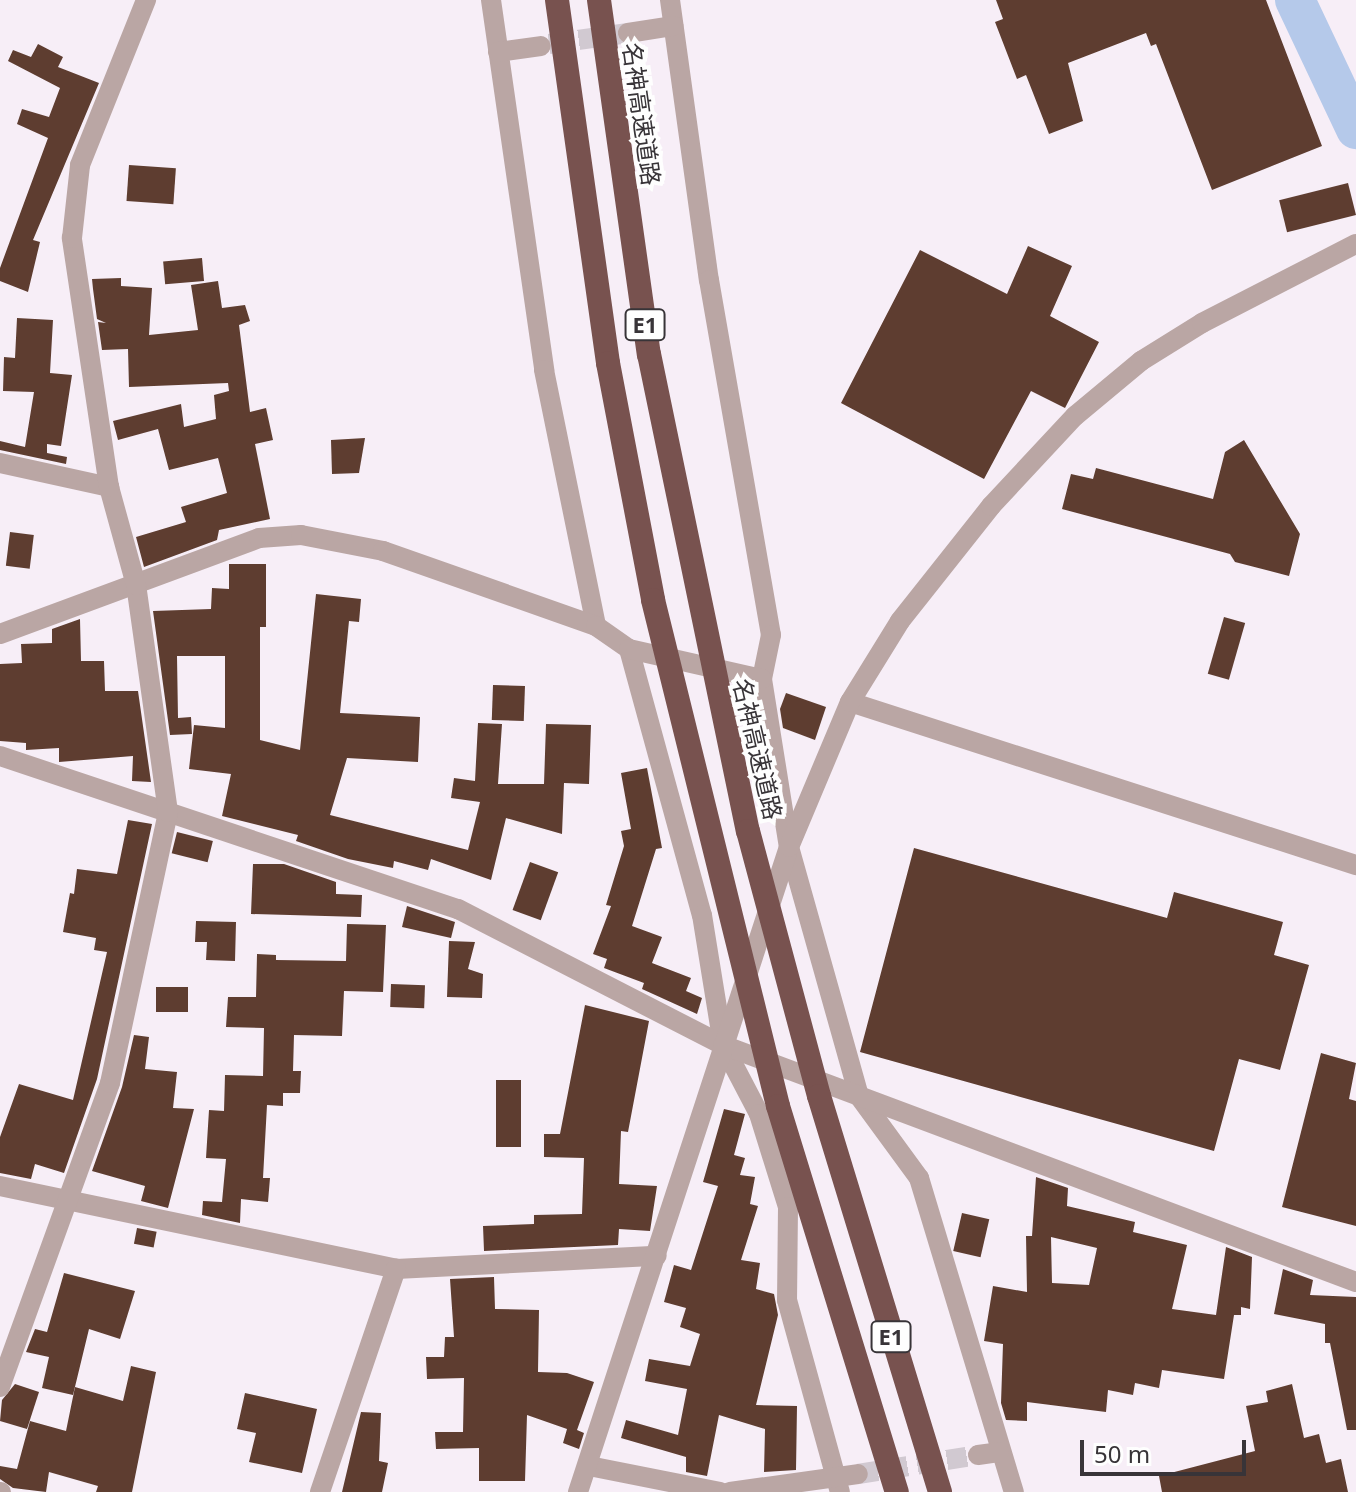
<!DOCTYPE html>
<html>
<head>
<meta charset="utf-8">
<style>
  body { margin:0 }
  #map { position:relative; width:1356px; height:1492px; overflow:hidden; background:#f7eef7; font-family:"Noto Sans","Noto Sans JP",sans-serif }
  div>[style] { position:absolute }
  [style*='--x'] { left:calc(var(--x)*1px); top:calc(var(--y)*1px); width:calc(var(--w)*1px); rotate:calc(var(--a)*1deg) }
  .river>* { height:40px; margin:-20px; padding:0 20px; transform-origin:20px; border-radius:20px; background:#b5c9ea }
  .building>* { inset:0; background:#5e3d30; transform-origin:0 0 }
  .minor-tunnel>* { height:20px; margin-top:-10px; transform-origin:0; background:repeating-linear-gradient(90deg,#d1c9d1 0 20px,transparent 0 30px) }
  .minor>* { height:20px; margin:-10px; padding:0 10px; transform-origin:10px; border-radius:10px; background:#baa6a4 }
  .highway>* { height:24px; margin:-12px; padding:0 12px; transform-origin:12px; border-radius:12px; background:#78524f }
  span { translate:-50% -50%; white-space:nowrap; text-align:center; line-height:1.15; -webkit-text-stroke:8px #fefefe; paint-order:stroke }
  .shield-label span { padding:2px 6px; background:#fefefe; border:2px solid; border-radius:6px; -webkit-text-stroke-width:0 }
  .shield-label { font-size:22px; color:#383438; font-weight:700 }
  .street-label { font-size:24px; color:#383438 }
  .scale { position:absolute; left:1080px; top:1440px; width:166px; height:36px; box-sizing:border-box; border:4px solid #383438; border-top:0; padding-left:10px; font-size:24px; line-height:28px; white-space:nowrap; color:#383438; -webkit-text-stroke:6px #fefefe; paint-order:stroke }
</style>
</head>
<body>
<div id="map">
  <div class="river">
    <div style="--x:1295;--y:0;--w:143;--a:64.7"></div>
  </div>
  <div class="building">
    <div style="clip-path:polygon(996px 0,1266px 0,1322px 146px,1212px 190px,1156px 44px,1151px 46px,1146px 33px,1068px 63px,1083px 121px,1049px 134px,1026px 75px,1017px 79px,995px 22px,1003px 19px)"></div>
    <div style="clip-path:polygon(38px 44px,63px 57px,58px 67px,99px 83px,33px 240px,40px 242px,28px 292px,0 281px,0 268px,48px 138px,17px 124px,22px 109px,49px 117px,60px 88px,8px 61px,13px 50px,31px 57px)"></div>
    <div style="left:129px;top:165px;width:47px;height:36px;rotate:4deg"></div>
    <div style="left:1348px;top:183px;width:33px;height:71px;rotate:76deg"></div>
    <div style="clip-path:polygon(1028px 246px,1072px 266px,1050px 316px,1099px 342px,1065px 408px,1031px 391px,984px 479px,841px 403px,920px 250px,1007px 294px)"></div>
    <div style="left:202px;top:258px;width:23px;height:39px;rotate:85deg"></div>
    <div style="clip-path:polygon(121px 278px,121px 286px,152px 288px,149px 335px,198px 330px,191px 285px,218px 281px,222px 308px,245px 305px,250px 321px,239px 325px,250px 412px,266px 408px,273px 440px,255px 444px,270px 519px,219px 530px,217px 540px,144px 567px,136px 537px,186px 522px,181px 507px,227px 493px,218px 458px,169px 470px,158px 429px,118px 440px,113px 421px,181px 404px,184px 427px,216px 419px,214px 395px,229px 391px,228px 383px,129px 387px,128px 349px,102px 350px,98px 322px,106px 323px,97px 319px,93px 289px,92px 279px)"></div>
    <div style="clip-path:polygon(17px 318px,53px 320px,50px 373px,72px 375px,61px 446px,47px 444px,47px 453px,67px 457px,66px 464px,0 450px,0 441px,25px 447px,34px 392px,3px 391px,4px 357px,15px 358px)"></div>
    <div style="clip-path:polygon(365px 438px,359px 473px,332px 474px,331px 440px)"></div>
    <div style="clip-path:polygon(1244px 440px,1300px 534px,1289px 576px,1235px 562px,1230px 554px,1062px 509px,1071px 474px,1093px 479px,1096px 468px,1213px 499px,1225px 452px)"></div>
    <div style="left:10px;top:532px;width:24px;height:34px;rotate:7deg"></div>
    <div style="clip-path:polygon(229px 564px,266px 564px,266px 627px,260px 627px,260px 740px,300px 750px,316px 594px,361px 599px,359px 622px,349px 621px,340px 713px,420px 717px,418px 762px,347px 758px,330px 815px,468px 850px,480px 802px,451px 798px,454px 778px,475px 781px,478px 723px,502px 724px,498px 784px,544px 784px,546px 724px,591px 725px,589px 784px,564px 783px,562px 834px,506px 818px,491px 880px,431px 859px,428px 870px,394px 861px,393px 868px,348px 859px,296px 841px,298px 835px,222px 816px,231px 774px,189px 769px,194px 725px,225px 728px,225px 656px,177px 656px,178px 718px,191px 717px,192px 734px,170px 735px,153px 611px,211px 609px,212px 588px,229px 589px)"></div>
    <div style="left:1224px;top:617px;width:22px;height:59px;rotate:16deg"></div>
    <div style="clip-path:polygon(80px 619px,81px 661px,104px 661px,105px 691px,138px 691px,151px 782px,132px 781px,133px 756px,59px 762px,59px 748px,26px 750px,26px 743px,0 741px,0 664px,22px 663px,21px 644px,52px 643px,52px 629px)"></div>
    <div style="left:493px;top:685px;width:32px;height:35px;rotate:2deg"></div>
    <div style="clip-path:polygon(786px 693px,826px 707px,815px 740px,783px 728px,780px 709px)"></div>
    <div style="clip-path:polygon(647px 768px,662px 848px,656px 849px,632px 926px,662px 937px,652px 963px,691px 978px,686px 991px,702px 998px,697px 1014px,642px 989px,644px 983px,604px 968px,607px 959px,593px 954px,611px 906px,606px 905px,624px 846px,621px 831px,631px 829px,621px 773px)"></div>
    <div style="clip-path:polygon(128px 820px,152px 824px,97px 1079px,64px 1173px,35px 1164px,31px 1179px,0 1173px,0 1137px,19px 1084px,73px 1100px,107px 952px,94px 950px,96px 938px,63px 932px,70px 893px,74px 894px,77px 869px,117px 874px)"></div>
    <div style="left:177px;top:832px;width:37px;height:22px;rotate:14deg"></div>
    <div style="clip-path:polygon(914px 848px,1167px 918px,1174px 892px,1283px 922px,1274px 955px,1309px 965px,1280px 1070px,1239px 1059px,1214px 1151px,860px 1052px)"></div>
    <div style="left:530px;top:862px;width:30px;height:51px;rotate:20deg"></div>
    <div style="clip-path:polygon(253px 864px,284px 864px,336px 882px,336px 894px,362px 895px,361px 917px,251px 914px)"></div>
    <div style="clip-path:polygon(407px 906px,455px 922px,451px 938px,402px 927px)"></div>
    <div style="clip-path:polygon(196px 921px,236px 922px,235px 961px,206px 960px,207px 942px,195px 942px)"></div>
    <div style="clip-path:polygon(347px 924px,386px 925px,383px 992px,344px 991px,342px 1036px,294px 1035px,293px 1071px,301px 1071px,300px 1093px,283px 1093px,283px 1106px,267px 1105px,263px 1178px,270px 1178px,268px 1202px,241px 1199px,240px 1223px,202px 1215px,203px 1201px,222px 1202px,226px 1159px,206px 1158px,209px 1110px,224px 1111px,225px 1075px,263px 1076px,264px 1028px,226px 1027px,228px 997px,256px 997px,257px 954px,276px 955px,276px 960px,346px 961px)"></div>
    <div style="clip-path:polygon(449px 941px,475px 942px,468px 969px,483px 974px,482px 998px,447px 997px)"></div>
    <div style="left:391px;top:984px;width:34px;height:23px;rotate:2deg"></div>
    <div style="left:188px;top:987px;width:25px;height:32px;rotate:90deg"></div>
    <div style="clip-path:polygon(585px 1005px,649px 1021px,628px 1132px,621px 1131px,619px 1184px,657px 1186px,650px 1231px,619px 1229px,618px 1245px,484px 1251px,483px 1226px,534px 1224px,534px 1215px,582px 1214px,584px 1158px,544px 1157px,544px 1134px,560px 1134px)"></div>
    <div style="clip-path:polygon(134px 1035px,149px 1037px,145px 1069px,177px 1072px,173px 1108px,194px 1109px,168px 1208px,141px 1201px,145px 1186px,92px 1171px,122px 1087px)"></div>
    <div style="clip-path:polygon(1321px 1053px,1356px 1063px,1349px 1099px,1356px 1101px,1356px 1226px,1282px 1207px)"></div>
    <div style="left:496px;top:1080px;width:25px;height:67px"></div>
    <div style="clip-path:polygon(724px 1109px,745px 1114px,734px 1155px,745px 1158px,740px 1175px,755px 1177px,750px 1204px,758px 1206px,741px 1260px,760px 1263px,756px 1289px,774px 1294px,778px 1315px,756px 1405px,797px 1406px,796px 1470px,764px 1472px,765px 1429px,719px 1415px,707px 1476px,686px 1472px,686px 1457px,621px 1438px,626px 1420px,678px 1435px,687px 1389px,645px 1381px,649px 1359px,690px 1366px,700px 1334px,680px 1327px,686px 1308px,664px 1302px,674px 1265px,691px 1270px,718px 1186px,703px 1182px)"></div>
    <div style="clip-path:polygon(evenodd,1036px 1177px,1068px 1188px,1067px 1206px,1135px 1222px,1133px 1232px,1187px 1245px,1172px 1309px,1216px 1315px,1226px 1247px,1252px 1257px,1250px 1309px,1241px 1307px,1241px 1315px,1234px 1315px,1224px 1379px,1162px 1370px,1159px 1388px,1135px 1383px,1133px 1395px,1108px 1390px,1106px 1412px,1027px 1402px,1027px 1421px,1006px 1420px,1001px 1403px,1003px 1344px,984px 1341px,993px 1286px,1027px 1292px,1026px 1236px,1032px 1236px,1036px 1177px,1051px 1237px,1097px 1248px,1089px 1285px,1052px 1283px,1051px 1237px)"></div>
    <div style="left:962px;top:1213px;width:28px;height:39px;rotate:13deg"></div>
    <div style="left:137px;top:1228px;width:20px;height:16px;rotate:11deg"></div>
    <div style="clip-path:polygon(1283px 1269px,1313px 1280px,1310px 1295px,1356px 1297px,1356px 1430px,1347px 1430px,1330px 1343px,1325px 1343px,1325px 1324px,1274px 1314px)"></div>
    <div style="clip-path:polygon(64px 1273px,135px 1291px,120px 1339px,89px 1329px,73px 1395px,42px 1388px,49px 1357px,26px 1352px,35px 1329px,47px 1332px)"></div>
    <div style="clip-path:polygon(494px 1277px,495px 1309px,539px 1310px,538px 1372px,567px 1373px,594px 1382px,577px 1430px,584px 1433px,579px 1449px,563px 1443px,567px 1429px,527px 1415px,525px 1481px,479px 1481px,479px 1448px,436px 1449px,435px 1432px,463px 1432px,464px 1378px,427px 1379px,426px 1357px,444px 1357px,445px 1337px,454px 1337px,450px 1279px)"></div>
    <div style="clip-path:polygon(131px 1366px,156px 1372px,132px 1492px,96px 1492px,98px 1486px,49px 1472px,46px 1492px,13px 1488px,0 1479px,0 1466px,17px 1469px,30px 1421px,66px 1431px,75px 1387px,123px 1401px)"></div>
    <div style="clip-path:polygon(15px 1384px,39px 1392px,27px 1429px,0 1421px,2px 1400px)"></div>
    <div style="clip-path:polygon(1292px 1384px,1304px 1438px,1319px 1434px,1326px 1463px,1341px 1459px,1348px 1492px,1162px 1492px,1159px 1476px,1255px 1451px,1246px 1406px,1268px 1402px,1266px 1391px)"></div>
    <div style="clip-path:polygon(245px 1393px,317px 1409px,302px 1473px,249px 1462px,256px 1433px,237px 1429px)"></div>
    <div style="clip-path:polygon(361px 1412px,381px 1413px,379px 1461px,388px 1463px,382px 1492px,342px 1492px)"></div>
  </div>
  <div class="minor-tunnel">
    <div style="--x:549;--y:44;--w:80;--a:-7.9"></div>
    <div style="--x:858;--y:1474;--w:121;--a:-9"></div>
  </div>
  <div class="minor">
    <div style="--x:491;--y:0;--w:374;--a:81.8"></div>
    <div style="--x:544;--y:370;--w:261;--a:78.5"></div>
    <div style="--x:670;--y:0;--w:283;--a:82.1"></div>
    <div style="--x:709;--y:280;--w:360;--a:80.1"></div>
    <div style="--x:771;--y:635;--w:45;--a:101.6"></div>
    <div style="--x:762;--y:679;--w:170;--a:80.9"></div>
    <div style="--x:789;--y:847;--w:259;--a:74.3"></div>
    <div style="--x:859;--y:1096;--w:102;--a:53.8"></div>
    <div style="--x:919;--y:1178;--w:328;--a:73.2"></div>
    <div style="--x:628;--y:33;--w:46;--a:-8.8"></div>
    <div style="--x:498;--y:52;--w:43;--a:-7.9"></div>
    <div style="--x:0;--y:463;--w:112;--a:12.4"></div>
    <div style="--x:0;--y:634;--w:276;--a:-20.3"></div>
    <div style="--x:259;--y:538;--w:42;--a:-4.1"></div>
    <div style="--x:301;--y:535;--w:84;--a:11"></div>
    <div style="--x:383;--y:551;--w:226;--a:19.4"></div>
    <div style="--x:596;--y:626;--w:40;--a:34.9"></div>
    <div style="--x:629;--y:649;--w:276;--a:74.7"></div>
    <div style="--x:702;--y:915;--w:132;--a:80.8"></div>
    <div style="--x:723;--y:1045;--w:78;--a:62.4"></div>
    <div style="--x:759;--y:1114;--w:97;--a:72.7"></div>
    <div style="--x:788;--y:1207;--w:93;--a:90.6"></div>
    <div style="--x:787;--y:1300;--w:199;--a:74.6"></div>
    <div style="--x:629;--y:649;--w:136;--a:12.7"></div>
    <div style="--x:850;--y:702;--w:532;--a:17.86"></div>
    <div style="--x:0;--y:756;--w:483;--a:18.5"></div>
    <div style="--x:458;--y:909;--w:298;--a:27.2"></div>
    <div style="--x:723;--y:1045;--w:676;--a:20.53"></div>
    <div style="--x:0;--y:1186;--w:405;--a:11.8"></div>
    <div style="--x:396;--y:1269;--w:261;--a:-2.9"></div>
    <div style="--x:0;--y:1387;--w:323;--a:-70.1"></div>
    <div style="--x:110;--y:1083;--w:277;--a:-77.9"></div>
    <div style="--x:168;--y:812;--w:229;--a:-98"></div>
    <div style="--x:136;--y:585;--w:102;--a:-105.4"></div>
    <div style="--x:109;--y:487;--w:252;--a:-98.5"></div>
    <div style="--x:72;--y:238;--w:73;--a:-83.7"></div>
    <div style="--x:80;--y:165;--w:178;--a:-68.2"></div>
    <div style="--x:978;--y:1455;--w:21;--a:-8"></div>
    <div style="--x:589;--y:1466;--w:134;--a:11.2"></div>
    <div style="--x:0;--y:1492;--w:1;--a:0"></div>
    <div style="--x:320;--y:1492;--w:236;--a:-71.2"></div>
    <div style="--x:578;--y:1492;--w:679;--a:-71.89"></div>
    <div style="--x:789;--y:847;--w:157;--a:-67.2"></div>
    <div style="--x:850;--y:702;--w:95;--a:-58.3"></div>
    <div style="--x:900;--y:621;--w:147;--a:-51.6"></div>
    <div style="--x:991;--y:506;--w:123;--a:-47"></div>
    <div style="--x:1075;--y:416;--w:86;--a:-39.8"></div>
    <div style="--x:1141;--y:361;--w:72;--a:-31.9"></div>
    <div style="--x:1202;--y:323;--w:173;--a:-27.2"></div>
    <div style="--x:730;--y:1492;--w:129;--a:-8"></div>
  </div>
  <div class="highway">
    <div style="--x:557;--y:0;--w:367;--a:82"></div>
    <div style="--x:608;--y:363;--w:241;--a:79.2"></div>
    <div style="--x:653;--y:600;--w:521;--a:76.12"></div>
    <div style="--x:778;--y:1106;--w:404;--a:72.9"></div>
    <div style="--x:599;--y:0;--w:358;--a:82"></div>
    <div style="--x:649;--y:354;--w:487;--a:78.3"></div>
    <div style="--x:748;--y:831;--w:274;--a:75"></div>
    <div style="--x:819;--y:1096;--w:414;--a:73"></div>
  </div>
  <div class="shield-label">
    <span style="left:645px;top:325px">E1</span>
    <span style="left:891px;top:1337px">E1</span>
  </div>
  <div class="street-label">
    <span style="left:642px;top:114px;rotate:82deg">名神高速道路</span>
    <span style="left:758px;top:749px;rotate:77deg">名神高速道路</span>
  </div>
  <div class="scale">50 m</div>
</div>
</body>
</html>
